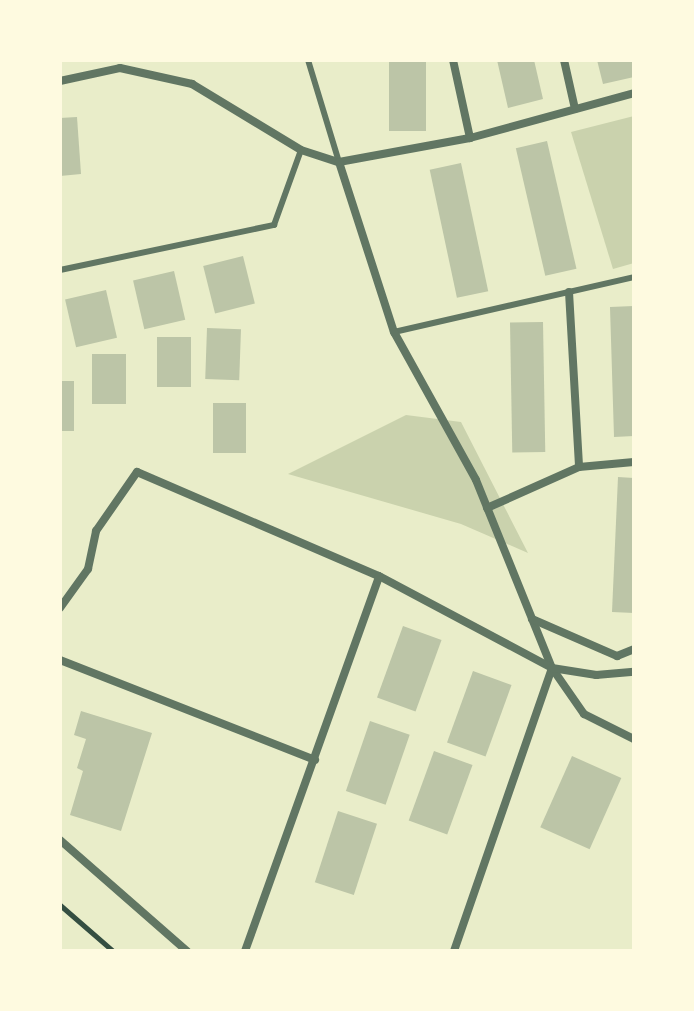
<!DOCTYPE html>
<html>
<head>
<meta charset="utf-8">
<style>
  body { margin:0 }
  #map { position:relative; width:694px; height:1011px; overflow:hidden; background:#e9edc9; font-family:Helvetica,sans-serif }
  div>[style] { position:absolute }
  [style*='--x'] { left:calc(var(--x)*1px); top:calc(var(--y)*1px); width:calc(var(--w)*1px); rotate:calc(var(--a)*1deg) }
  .green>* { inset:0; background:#cad2ad }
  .building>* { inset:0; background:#bcc5a7; transform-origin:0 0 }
  .path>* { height:5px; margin:-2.5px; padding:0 2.5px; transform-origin:2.5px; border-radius:2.5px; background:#344e41 }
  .service>* { height:6px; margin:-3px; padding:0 3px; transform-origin:3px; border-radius:3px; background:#617663 }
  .minor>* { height:8px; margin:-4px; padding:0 4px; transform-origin:4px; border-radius:4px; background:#617663 }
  span { translate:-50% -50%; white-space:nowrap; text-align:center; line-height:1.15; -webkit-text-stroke:8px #fefae0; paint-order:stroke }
  .frame { position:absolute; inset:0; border:62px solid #fefae0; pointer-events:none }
</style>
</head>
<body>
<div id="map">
  <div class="green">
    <div style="clip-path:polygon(634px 116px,634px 263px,613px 269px,571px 132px)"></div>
    <div style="clip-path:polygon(406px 415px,461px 422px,528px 553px,461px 524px,288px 474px)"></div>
  </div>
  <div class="building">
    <div style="left:389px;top:60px;width:37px;height:71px"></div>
    <div style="clip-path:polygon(497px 60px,534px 60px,543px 99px,508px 108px)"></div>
    <div style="clip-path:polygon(597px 60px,634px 60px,634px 77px,603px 84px)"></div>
    <div style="clip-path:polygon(77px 117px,81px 174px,60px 176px,60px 118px)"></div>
    <div style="left:547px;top:141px;width:131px;height:32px;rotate:77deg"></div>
    <div style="left:461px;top:163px;width:131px;height:32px;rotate:78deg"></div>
    <div style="left:243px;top:256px;width:49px;height:41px;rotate:76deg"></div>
    <div style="left:174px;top:271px;width:50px;height:42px;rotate:77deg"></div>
    <div style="left:106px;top:290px;width:49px;height:42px;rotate:77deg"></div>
    <div style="clip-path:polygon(634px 306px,634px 436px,614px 437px,610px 307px)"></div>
    <div style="left:543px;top:322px;width:130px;height:33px;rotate:89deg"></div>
    <div style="left:207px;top:328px;width:34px;height:51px;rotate:2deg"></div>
    <div style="left:157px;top:337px;width:34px;height:50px"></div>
    <div style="left:92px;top:354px;width:34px;height:50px"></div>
    <div style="left:60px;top:381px;width:14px;height:50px"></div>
    <div style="left:213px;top:403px;width:33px;height:50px"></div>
    <div style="clip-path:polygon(618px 477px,634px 478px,634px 613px,612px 612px)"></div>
    <div style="left:403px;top:626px;width:41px;height:76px;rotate:20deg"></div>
    <div style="left:473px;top:671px;width:41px;height:76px;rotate:20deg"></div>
    <div style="clip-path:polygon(81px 711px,152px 733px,121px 831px,70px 815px,83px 771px,77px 768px,86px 739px,74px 735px)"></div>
    <div style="left:370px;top:721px;width:42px;height:74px;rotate:19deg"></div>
    <div style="left:434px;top:751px;width:41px;height:74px;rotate:20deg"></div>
    <div style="left:572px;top:756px;width:54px;height:78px;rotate:24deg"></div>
    <div style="left:338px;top:811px;width:41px;height:75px;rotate:18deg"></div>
  </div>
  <div class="path">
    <div style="--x:60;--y:905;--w:70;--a:41"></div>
  </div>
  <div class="service">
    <div style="--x:308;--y:60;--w:107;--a:73.1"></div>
    <div style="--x:60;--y:270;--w:219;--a:-11.9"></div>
    <div style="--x:274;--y:225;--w:80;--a:-70.2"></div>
    <div style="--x:394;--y:332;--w:246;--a:-12.9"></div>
  </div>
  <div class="minor">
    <div style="--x:453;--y:60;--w:80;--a:77.7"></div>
    <div style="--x:564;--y:60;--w:50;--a:77.3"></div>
    <div style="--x:60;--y:81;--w:61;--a:-12.2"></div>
    <div style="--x:120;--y:68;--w:74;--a:12.5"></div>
    <div style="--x:192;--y:84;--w:127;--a:31.2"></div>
    <div style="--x:301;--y:150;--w:40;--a:18"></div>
    <div style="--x:339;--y:162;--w:133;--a:-10.4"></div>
    <div style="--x:470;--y:138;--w:170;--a:-15.3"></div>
    <div style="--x:339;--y:162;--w:179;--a:72.1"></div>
    <div style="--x:394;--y:332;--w:169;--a:61"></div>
    <div style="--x:476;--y:480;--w:203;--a:68"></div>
    <div style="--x:552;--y:668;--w:299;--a:109.1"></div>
    <div style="--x:569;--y:292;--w:175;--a:86.7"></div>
    <div style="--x:487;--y:508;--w:101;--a:-24"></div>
    <div style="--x:579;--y:467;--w:55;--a:-5.2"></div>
    <div style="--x:60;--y:608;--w:48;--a:-54.3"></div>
    <div style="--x:88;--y:569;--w:39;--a:-78"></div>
    <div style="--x:96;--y:531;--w:72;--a:-55.2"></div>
    <div style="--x:137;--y:472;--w:263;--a:23.3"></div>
    <div style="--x:379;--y:576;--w:196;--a:28"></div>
    <div style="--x:552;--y:668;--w:56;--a:55.2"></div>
    <div style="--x:584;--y:714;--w:56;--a:26.6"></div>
    <div style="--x:532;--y:619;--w:93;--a:23.5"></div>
    <div style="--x:617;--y:656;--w:18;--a:-22"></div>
    <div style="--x:60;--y:660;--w:274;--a:21.4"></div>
    <div style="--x:552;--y:668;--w:45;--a:9"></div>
    <div style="--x:596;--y:675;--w:38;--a:-5"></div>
    <div style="--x:60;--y:840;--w:169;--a:41.2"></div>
    <div style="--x:245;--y:951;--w:398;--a:-70.3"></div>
  </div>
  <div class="frame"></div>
</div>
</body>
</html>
